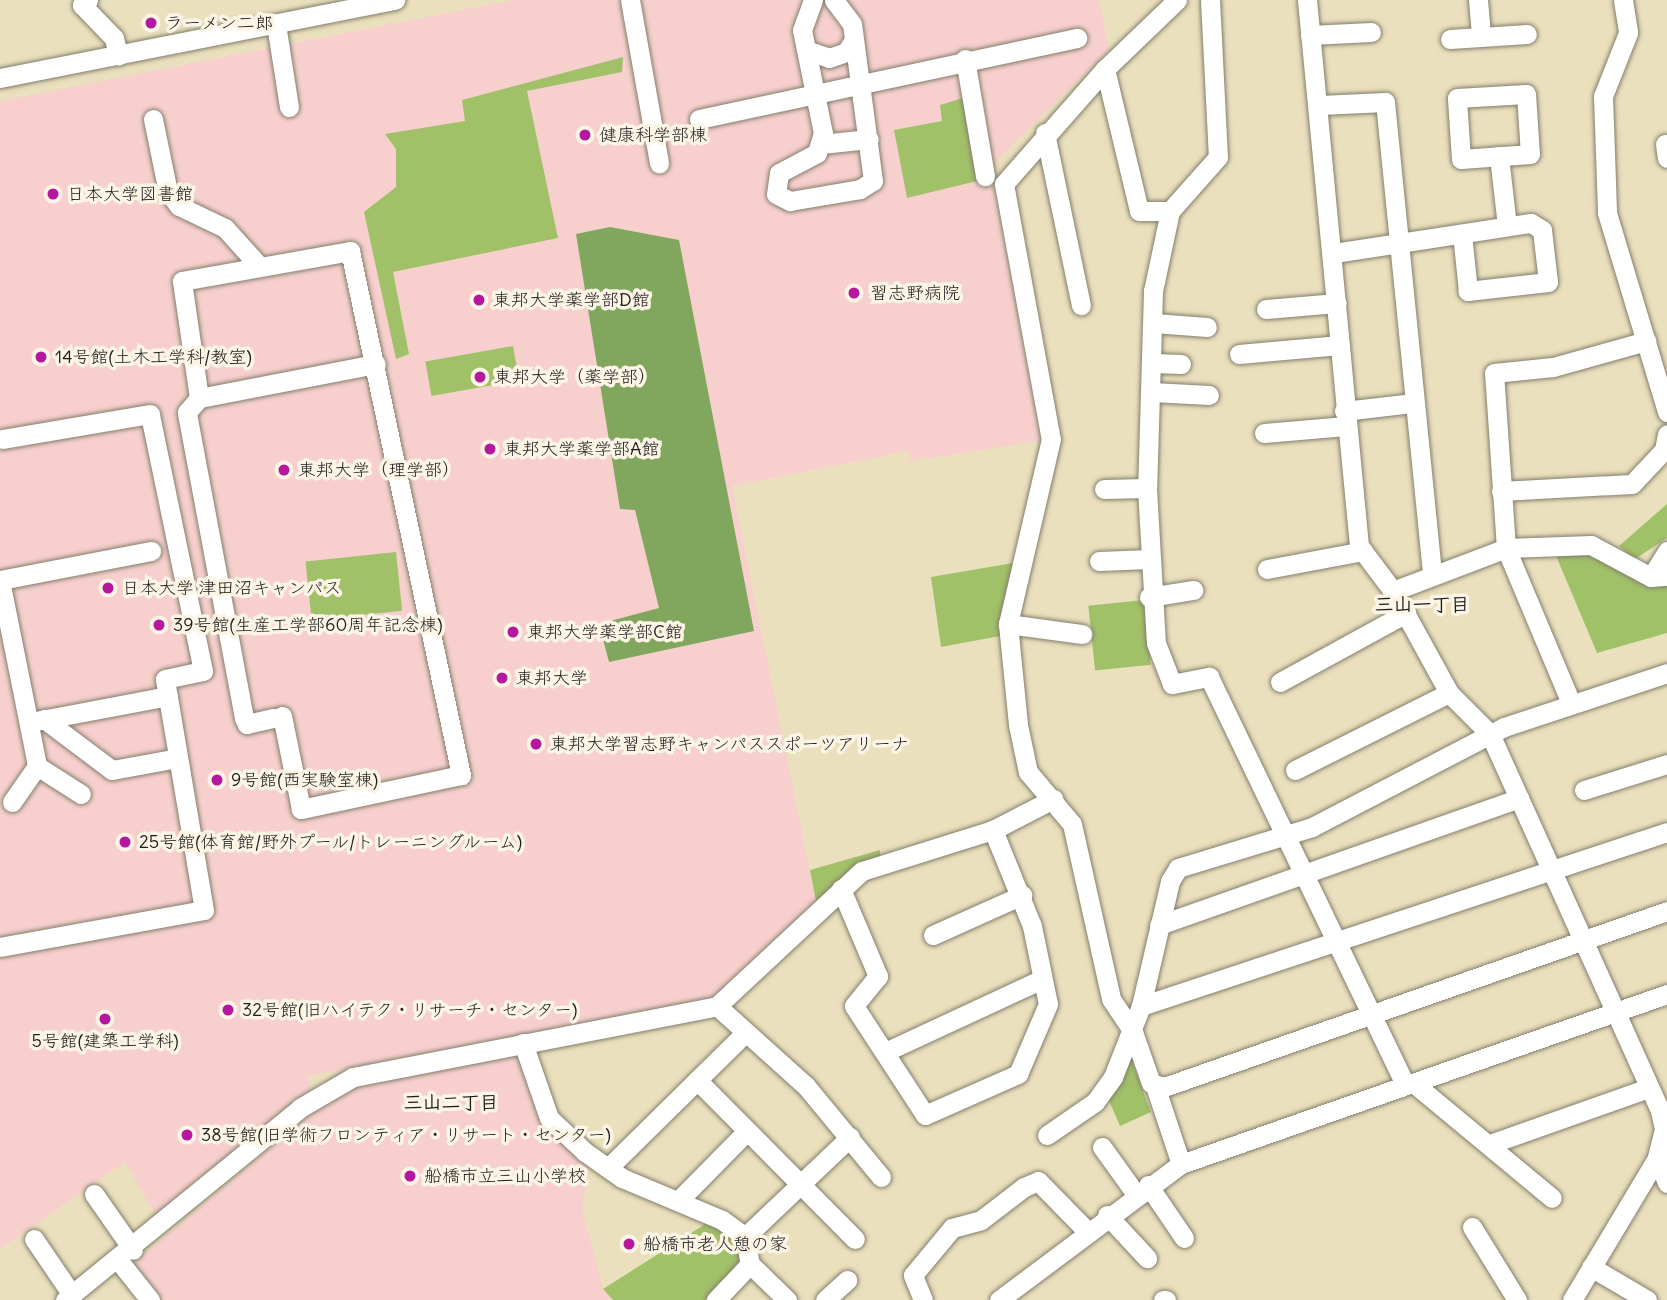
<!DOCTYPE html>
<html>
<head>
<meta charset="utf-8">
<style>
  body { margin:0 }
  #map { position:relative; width:1667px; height:1300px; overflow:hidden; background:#eae0bd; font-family:Delius,"Klee One",sans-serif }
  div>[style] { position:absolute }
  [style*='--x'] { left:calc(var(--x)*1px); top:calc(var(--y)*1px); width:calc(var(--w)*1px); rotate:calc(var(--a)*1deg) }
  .built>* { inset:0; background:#f7d0cd }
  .green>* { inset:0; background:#a1c169; transform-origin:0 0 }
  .forest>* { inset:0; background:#80a75d }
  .roads { filter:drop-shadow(0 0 2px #837e6c) drop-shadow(0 0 2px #837e6c) }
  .minor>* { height:19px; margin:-9.5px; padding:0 9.5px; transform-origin:9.5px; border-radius:9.5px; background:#fff }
  .dots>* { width:19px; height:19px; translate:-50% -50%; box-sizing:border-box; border:4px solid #fcf5e5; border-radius:50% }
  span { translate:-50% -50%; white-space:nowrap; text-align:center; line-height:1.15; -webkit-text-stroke:7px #fcf5e5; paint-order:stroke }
  .poi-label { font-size:18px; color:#1c1c1c }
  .left { translate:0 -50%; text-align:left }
  .neighbourhood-label { font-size:19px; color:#1c1c1c; font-weight:700 }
</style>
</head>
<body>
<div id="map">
  <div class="built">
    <div style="clip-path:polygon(513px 0,1099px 0,1109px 49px,991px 166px,1041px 441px,910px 461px,909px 451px,732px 486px,816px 901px,735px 983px,711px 998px,309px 1076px,310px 1091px,158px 1219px,125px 1162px,0 1249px,0 101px)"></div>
    <div style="clip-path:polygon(507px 1055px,519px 1057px,590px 1166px,582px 1209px,603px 1289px,613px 1300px,161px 1300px,133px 1264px,322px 1104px,358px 1085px)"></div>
  </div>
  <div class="green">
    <div style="clip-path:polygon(623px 57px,622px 72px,527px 91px,558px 238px,393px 272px,409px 354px,396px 359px,364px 212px,396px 187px,396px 149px,385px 134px,465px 121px,462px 100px)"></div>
    <div style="clip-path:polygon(963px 98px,977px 181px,907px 198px,894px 130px,942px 121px,940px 105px)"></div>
    <div style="left:513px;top:346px;width:35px;height:89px;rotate:80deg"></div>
    <div style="clip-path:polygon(1667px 504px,1667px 538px,1635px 559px,1619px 546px)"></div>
    <div style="clip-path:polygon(1586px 550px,1652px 587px,1667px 584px,1667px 633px,1597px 653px,1554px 551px)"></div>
    <div style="left:396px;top:552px;width:59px;height:91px;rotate:84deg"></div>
    <div style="clip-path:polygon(1013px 563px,1000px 636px,941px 647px,931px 577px)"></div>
    <div style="left:1144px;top:600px;width:65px;height:56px;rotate:84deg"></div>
    <div style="clip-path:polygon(880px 850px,880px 857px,816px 901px,810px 870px)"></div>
    <div style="clip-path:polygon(1130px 1056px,1151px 1112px,1120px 1126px,1107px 1096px)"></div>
    <div style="clip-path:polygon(707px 1223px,738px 1240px,744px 1258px,705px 1300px,613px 1300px,603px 1289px)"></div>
  </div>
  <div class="forest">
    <div style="clip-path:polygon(610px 227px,679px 240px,754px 631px,609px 662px,599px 624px,659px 608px,635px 510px,620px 509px,576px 234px)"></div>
  </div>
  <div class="roads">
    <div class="minor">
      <div style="--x:88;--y:0;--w:8;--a:140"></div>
      <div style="--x:82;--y:5;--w:46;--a:45.9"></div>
      <div style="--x:114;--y:38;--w:18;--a:77"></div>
      <div style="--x:630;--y:0;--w:166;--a:79.9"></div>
      <div style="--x:813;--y:0;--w:32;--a:110"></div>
      <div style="--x:802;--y:30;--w:105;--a:78.5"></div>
      <div style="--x:823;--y:133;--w:21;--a:107"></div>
      <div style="--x:817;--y:153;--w:43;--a:152.2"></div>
      <div style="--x:779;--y:173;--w:21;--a:98"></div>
      <div style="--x:776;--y:194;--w:16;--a:27"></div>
      <div style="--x:790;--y:201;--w:71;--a:-9.7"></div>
      <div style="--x:860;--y:189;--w:15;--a:-32"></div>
      <div style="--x:873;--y:181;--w:158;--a:-97.6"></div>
      <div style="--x:852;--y:24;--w:30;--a:-127"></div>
      <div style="--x:1177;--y:0;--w:100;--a:136.2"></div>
      <div style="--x:1105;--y:69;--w:153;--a:131.3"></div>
      <div style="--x:1004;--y:184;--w:259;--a:79.6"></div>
      <div style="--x:1051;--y:439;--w:190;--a:103.1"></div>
      <div style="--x:1008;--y:624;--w:101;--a:84.3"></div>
      <div style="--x:1018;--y:725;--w:48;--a:78"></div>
      <div style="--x:1028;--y:772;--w:68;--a:49.8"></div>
      <div style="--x:1072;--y:824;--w:179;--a:77.4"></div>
      <div style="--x:1111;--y:999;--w:40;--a:56"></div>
      <div style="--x:1133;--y:1032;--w:54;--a:70.6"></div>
      <div style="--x:1151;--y:1083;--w:14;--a:17"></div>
      <div style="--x:1164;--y:1087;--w:533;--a:-19.28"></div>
      <div style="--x:1210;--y:0;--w:157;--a:87.1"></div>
      <div style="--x:1218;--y:157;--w:72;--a:131.6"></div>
      <div style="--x:1170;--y:211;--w:82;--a:102"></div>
      <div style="--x:1153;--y:291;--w:197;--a:91.7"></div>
      <div style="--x:1147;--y:488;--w:155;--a:86.7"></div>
      <div style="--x:1156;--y:643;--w:44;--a:68.7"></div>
      <div style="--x:1172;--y:684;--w:38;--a:-11"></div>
      <div style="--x:1209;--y:677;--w:452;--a:64.3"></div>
      <div style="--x:1307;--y:0;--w:548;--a:84.56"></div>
      <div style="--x:1359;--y:546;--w:56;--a:52.9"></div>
      <div style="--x:1393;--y:591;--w:116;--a:61.2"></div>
      <div style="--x:1449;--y:693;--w:58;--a:45"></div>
      <div style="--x:1490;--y:734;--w:414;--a:65.7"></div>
      <div style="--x:1660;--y:1111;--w:18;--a:77"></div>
      <div style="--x:1664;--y:1129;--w:30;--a:104"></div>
      <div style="--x:1657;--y:1158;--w:27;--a:68"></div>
      <div style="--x:1478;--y:0;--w:37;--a:85"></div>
      <div style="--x:1623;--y:0;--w:33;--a:81"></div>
      <div style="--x:1628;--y:33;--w:68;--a:111.6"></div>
      <div style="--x:1603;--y:96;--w:117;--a:88"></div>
      <div style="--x:1607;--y:213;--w:208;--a:73.2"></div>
      <div style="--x:276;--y:24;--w:84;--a:81.1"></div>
      <div style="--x:1310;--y:35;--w:61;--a:-2.8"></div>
      <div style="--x:1450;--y:39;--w:77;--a:-3.7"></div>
      <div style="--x:806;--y:50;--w:24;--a:19"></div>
      <div style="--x:829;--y:58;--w:18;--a:-19"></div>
      <div style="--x:846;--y:52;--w:14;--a:-56"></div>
      <div style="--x:965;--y:59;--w:119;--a:80.3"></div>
      <div style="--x:1105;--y:69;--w:146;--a:76.5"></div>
      <div style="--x:1139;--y:211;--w:31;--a:0"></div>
      <div style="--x:0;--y:78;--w:403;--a:-11.2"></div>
      <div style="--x:1526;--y:94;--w:60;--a:86.2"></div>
      <div style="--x:1530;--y:154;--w:69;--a:175.9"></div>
      <div style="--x:1461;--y:159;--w:61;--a:-93.8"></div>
      <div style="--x:1457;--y:98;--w:69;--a:-3.3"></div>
      <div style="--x:1320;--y:105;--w:65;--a:-2.6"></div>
      <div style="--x:1385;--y:102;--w:473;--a:84.3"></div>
      <div style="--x:153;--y:119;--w:75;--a:78.4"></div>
      <div style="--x:168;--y:192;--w:18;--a:52"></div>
      <div style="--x:179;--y:206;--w:51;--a:25.6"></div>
      <div style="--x:225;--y:228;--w:52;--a:48.1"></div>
      <div style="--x:699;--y:119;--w:387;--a:-12.1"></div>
      <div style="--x:1045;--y:133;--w:176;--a:78.2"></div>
      <div style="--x:821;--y:144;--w:48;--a:-5.9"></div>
      <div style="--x:1665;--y:144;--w:14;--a:82"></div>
      <div style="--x:1499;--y:156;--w:70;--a:83.5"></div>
      <div style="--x:1334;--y:253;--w:199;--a:-8.7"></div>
      <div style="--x:1531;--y:223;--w:13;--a:32"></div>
      <div style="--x:1542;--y:230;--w:52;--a:83.4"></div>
      <div style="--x:1548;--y:282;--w:81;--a:173.6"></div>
      <div style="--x:1468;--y:291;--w:57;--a:-96"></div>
      <div style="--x:1266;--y:309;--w:71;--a:-4.8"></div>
      <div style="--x:1154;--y:323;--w:53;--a:4.3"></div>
      <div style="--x:1239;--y:354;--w:101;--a:-5.1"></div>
      <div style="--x:1153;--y:363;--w:28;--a:2"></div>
      <div style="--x:1152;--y:392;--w:57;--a:3"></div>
      <div style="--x:199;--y:398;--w:180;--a:-10.9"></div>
      <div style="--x:1344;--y:411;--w:68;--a:-6.7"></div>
      <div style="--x:1264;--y:433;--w:82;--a:-4.9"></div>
      <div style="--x:1104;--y:489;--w:43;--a:-1.3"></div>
      <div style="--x:1501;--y:491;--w:131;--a:-3.1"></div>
      <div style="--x:1632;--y:484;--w:47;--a:-46.7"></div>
      <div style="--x:1664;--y:450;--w:16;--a:-79"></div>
      <div style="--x:1099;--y:561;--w:51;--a:-2.2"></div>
      <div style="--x:1267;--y:569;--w:98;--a:-10.6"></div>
      <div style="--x:1651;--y:577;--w:31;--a:-58"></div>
      <div style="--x:0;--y:580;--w:190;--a:78.7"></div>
      <div style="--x:37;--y:766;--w:52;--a:32.5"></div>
      <div style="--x:0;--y:580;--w:154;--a:-10.9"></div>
      <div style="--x:1393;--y:591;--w:121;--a:-20.8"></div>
      <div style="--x:1506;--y:548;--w:85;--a:-2"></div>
      <div style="--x:1591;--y:545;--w:68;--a:28.1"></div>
      <div style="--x:1651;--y:577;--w:16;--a:-4"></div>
      <div style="--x:1149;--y:597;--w:45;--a:-9"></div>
      <div style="--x:1008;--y:624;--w:75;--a:7.7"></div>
      <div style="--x:1280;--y:682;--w:144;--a:-28.7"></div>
      <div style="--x:1571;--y:703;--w:168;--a:-112.8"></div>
      <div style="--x:1506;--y:548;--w:175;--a:-93.9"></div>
      <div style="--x:1494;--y:373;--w:59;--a:-5.8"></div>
      <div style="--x:1553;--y:367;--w:97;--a:-15.6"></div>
      <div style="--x:273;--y:718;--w:27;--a:167"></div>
      <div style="--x:247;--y:724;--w:7;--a:-117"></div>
      <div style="--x:244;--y:718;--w:311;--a:-100.6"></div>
      <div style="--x:187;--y:412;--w:18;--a:-49"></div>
      <div style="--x:199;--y:398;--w:118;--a:-98.3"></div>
      <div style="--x:182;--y:281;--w:171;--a:-10.1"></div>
      <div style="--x:350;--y:251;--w:536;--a:78.04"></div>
      <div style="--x:461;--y:775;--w:164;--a:168"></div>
      <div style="--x:301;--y:809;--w:95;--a:-101.5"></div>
      <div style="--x:44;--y:719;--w:85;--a:36.9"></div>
      <div style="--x:112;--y:770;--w:67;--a:-10.3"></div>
      <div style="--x:36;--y:721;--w:134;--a:-10.7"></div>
      <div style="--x:1295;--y:770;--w:172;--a:-26.6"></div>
      <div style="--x:1584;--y:790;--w:87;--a:-17.4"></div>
      <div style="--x:12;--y:802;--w:44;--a:-55.2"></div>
      <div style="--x:841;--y:889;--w:95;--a:67"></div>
      <div style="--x:878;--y:976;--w:38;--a:129"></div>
      <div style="--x:854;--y:1006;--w:130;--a:56.9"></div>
      <div style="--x:925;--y:1115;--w:102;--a:-23.8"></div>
      <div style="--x:1018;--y:1074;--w:76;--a:-66.8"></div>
      <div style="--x:1048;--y:1004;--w:80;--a:-101.6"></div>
      <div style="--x:1032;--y:926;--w:104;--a:-112.1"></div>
      <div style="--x:1159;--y:925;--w:382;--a:-19.4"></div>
      <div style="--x:933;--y:935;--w:98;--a:-24.2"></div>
      <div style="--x:0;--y:947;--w:207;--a:-10.3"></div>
      <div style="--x:204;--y:910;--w:234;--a:-99.6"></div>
      <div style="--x:165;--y:679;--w:39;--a:-12"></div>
      <div style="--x:203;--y:671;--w:262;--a:-101.7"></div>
      <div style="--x:150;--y:414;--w:150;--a:170.4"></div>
      <div style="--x:717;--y:1006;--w:120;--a:42"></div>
      <div style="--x:806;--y:1086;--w:118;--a:50.5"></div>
      <div style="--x:1141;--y:1006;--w:554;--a:-18.3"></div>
      <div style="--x:523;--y:1043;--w:79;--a:70.9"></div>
      <div style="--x:549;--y:1118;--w:50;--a:43.4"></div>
      <div style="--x:585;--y:1152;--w:45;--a:35.1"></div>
      <div style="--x:622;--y:1178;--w:108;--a:22.8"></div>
      <div style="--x:722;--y:1220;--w:29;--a:36"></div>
      <div style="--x:745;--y:1237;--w:27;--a:80"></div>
      <div style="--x:750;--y:1264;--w:50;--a:133.4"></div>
      <div style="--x:885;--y:1052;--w:173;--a:-24.9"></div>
      <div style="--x:697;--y:1080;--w:224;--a:45.2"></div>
      <div style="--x:1417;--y:1086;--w:175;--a:39.7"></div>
      <div style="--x:1156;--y:1089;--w:79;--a:71.6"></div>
      <div style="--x:1047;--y:1135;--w:58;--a:-34.5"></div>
      <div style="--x:1095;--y:1102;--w:31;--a:-54"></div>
      <div style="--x:1113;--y:1077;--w:76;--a:-68.5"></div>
      <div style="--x:1141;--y:1006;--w:128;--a:-76.9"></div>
      <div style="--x:1170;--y:881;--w:15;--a:-58"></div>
      <div style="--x:1178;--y:868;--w:140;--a:-17"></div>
      <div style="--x:1312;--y:827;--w:216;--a:-27.5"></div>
      <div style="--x:1504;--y:727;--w:172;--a:-18.3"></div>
      <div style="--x:1490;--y:1144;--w:168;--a:-19.5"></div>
      <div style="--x:1102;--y:1147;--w:57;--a:54.3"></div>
      <div style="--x:608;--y:1168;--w:192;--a:-44.6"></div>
      <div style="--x:1148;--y:1185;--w:64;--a:55.8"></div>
      <div style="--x:94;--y:1194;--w:68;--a:55.1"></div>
      <div style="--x:678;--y:1201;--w:98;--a:-45.4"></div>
      <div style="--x:1107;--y:1215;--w:59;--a:47.1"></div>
      <div style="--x:1472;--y:1227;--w:86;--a:58.3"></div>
      <div style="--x:745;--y:1237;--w:145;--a:-43.6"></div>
      <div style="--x:34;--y:1239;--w:68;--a:55.8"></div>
      <div style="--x:119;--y:1261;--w:50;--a:51.5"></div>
      <div style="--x:750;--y:1264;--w:52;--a:44.2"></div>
      <div style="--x:1591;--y:1267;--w:65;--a:30.5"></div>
      <div style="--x:65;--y:1300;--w:303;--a:-39.2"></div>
      <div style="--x:300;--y:1108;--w:61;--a:-30.3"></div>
      <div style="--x:353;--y:1077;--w:371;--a:-11"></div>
      <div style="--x:717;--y:1006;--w:198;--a:-43"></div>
      <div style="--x:862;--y:871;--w:137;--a:-17.4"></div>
      <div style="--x:993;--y:830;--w:68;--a:-27.3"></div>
      <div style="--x:825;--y:1300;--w:30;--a:-42"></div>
      <div style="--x:923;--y:1300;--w:27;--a:-112"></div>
      <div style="--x:913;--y:1275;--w:61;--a:-50.3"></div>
      <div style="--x:952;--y:1228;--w:30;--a:-15"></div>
      <div style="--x:981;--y:1220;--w:54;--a:-37.5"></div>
      <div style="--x:1024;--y:1187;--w:15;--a:-23"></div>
      <div style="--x:1038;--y:1181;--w:70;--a:45.6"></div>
      <div style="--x:999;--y:1300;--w:227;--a:-36.8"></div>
      <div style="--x:1181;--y:1164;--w:515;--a:-19.28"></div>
      <div style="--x:1163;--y:1300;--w:3;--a:0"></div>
      <div style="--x:1572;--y:1300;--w:165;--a:-59.1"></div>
    </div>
  </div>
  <div class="dots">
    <div style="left:151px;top:23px;background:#b5179e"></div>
    <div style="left:585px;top:135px;background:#b5179e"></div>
    <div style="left:53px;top:194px;background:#b5179e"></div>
    <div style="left:854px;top:293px;background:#b5179e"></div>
    <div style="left:479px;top:300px;background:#b5179e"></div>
    <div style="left:41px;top:357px;background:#b5179e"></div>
    <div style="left:480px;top:377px;background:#b5179e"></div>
    <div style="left:490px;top:449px;background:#b5179e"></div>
    <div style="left:284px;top:470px;background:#b5179e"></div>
    <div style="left:108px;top:588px;background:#b5179e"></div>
    <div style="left:159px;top:625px;background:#b5179e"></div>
    <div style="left:513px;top:632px;background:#b5179e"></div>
    <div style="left:502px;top:678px;background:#b5179e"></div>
    <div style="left:536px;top:744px;background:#b5179e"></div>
    <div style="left:217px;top:780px;background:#b5179e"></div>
    <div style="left:125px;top:842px;background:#b5179e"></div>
    <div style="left:228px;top:1010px;background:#b5179e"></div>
    <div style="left:105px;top:1019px;background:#b5179e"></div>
    <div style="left:187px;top:1135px;background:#b5179e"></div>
    <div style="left:410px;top:1176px;background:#b5179e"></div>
    <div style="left:629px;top:1244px;background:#b5179e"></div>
  </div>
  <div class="poi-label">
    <span class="left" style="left:165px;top:23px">ラーメン二郎</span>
    <span class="left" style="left:599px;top:135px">健康科学部棟</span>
    <span class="left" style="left:67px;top:194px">日本大学図書館</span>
    <span class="left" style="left:870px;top:293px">習志野病院</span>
    <span class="left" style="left:493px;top:300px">東邦大学薬学部D館</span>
    <span class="left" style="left:55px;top:357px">14号館(土木工学科/教室)</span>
    <span class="left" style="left:494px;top:377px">東邦大学（薬学部）</span>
    <span class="left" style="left:504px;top:449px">東邦大学薬学部A館</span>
    <span class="left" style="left:298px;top:470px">東邦大学（理学部）</span>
    <span class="left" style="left:122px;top:588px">日本大学 津田沼キャンパス</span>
    <span class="left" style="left:173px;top:625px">39号館(生産工学部60周年記念棟)</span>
    <span class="left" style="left:527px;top:632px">東邦大学薬学部C館</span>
    <span class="left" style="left:516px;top:678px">東邦大学</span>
    <span class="left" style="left:550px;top:744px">東邦大学習志野キャンパススポーツアリーナ</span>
    <span class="left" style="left:231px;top:780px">9号館(西実験室棟)</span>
    <span class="left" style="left:139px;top:842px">25号館(体育館/野外プール/トレーニングルーム)</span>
    <span class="left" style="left:242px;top:1010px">32号館(旧ハイテク・リサーチ・センター)</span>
    <span style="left:105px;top:1041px">5号館(建築工学科)</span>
    <span class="left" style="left:201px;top:1135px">38号館(旧学術フロンティア・リサート・センター)</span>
    <span class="left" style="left:424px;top:1176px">船橋市立三山小学校</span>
    <span class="left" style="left:643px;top:1244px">船橋市老人憩の家</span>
  </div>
  <div class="neighbourhood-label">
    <span style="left:1422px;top:605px">三山一丁目</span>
    <span style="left:451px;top:1103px">三山二丁目</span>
  </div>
</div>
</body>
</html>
